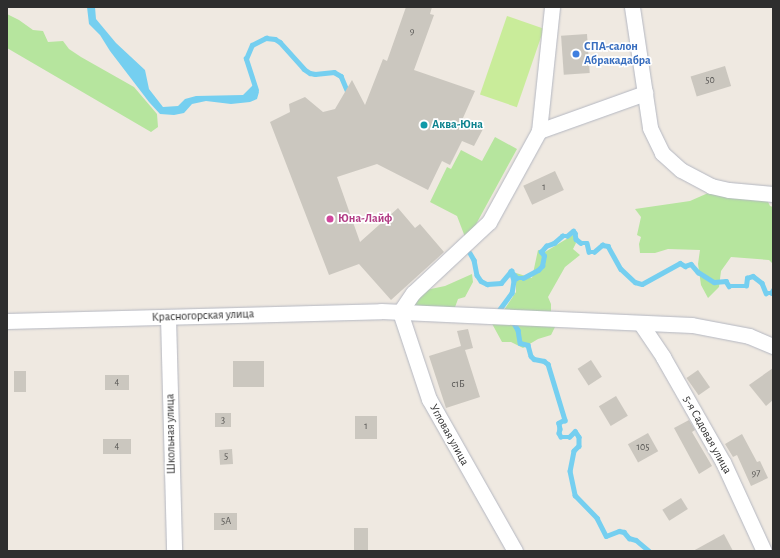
<!DOCTYPE html>
<html>
<head>
<meta charset="utf-8">
<style>
  body { margin:0 }
  #map { position:relative; width:780px; height:558px; overflow:hidden; background:#efe9e1; font-family:"Alegreya Sans",sans-serif }
  div>[style] { position:absolute }
  [style*='--x'] { left:calc(var(--x)*1px); top:calc(var(--y)*1px); width:calc(var(--w)*1px); rotate:calc(var(--a)*1deg) }
  .green>* { inset:0; background:#b6e59e }
  .pitch>* { inset:0; background:#c9ec9a; transform-origin:0 0 }
  .water>* { inset:0; background:#75cff0 }
  .stream>* { height:4.5px; margin:-2.25px; padding:0 2.25px; transform-origin:2.25px; border-radius:2.25px; background:#75cff0 }
  .building>* { inset:0; background:#cbc7bf; transform-origin:0 0 }
  .roads { filter:drop-shadow(0 0 1px #b4b7c1) drop-shadow(0 0 1px #b4b7c1) }
  .minor>* { height:15px; margin:-7.5px; padding:0 7.5px; transform-origin:7.5px; border-radius:7.5px; background:#fff }
  .dots>* { width:11px; height:11px; translate:-50% -50%; box-sizing:border-box; border:2px solid #fff; border-radius:50% }
  span { translate:-50% -50%; white-space:nowrap; text-align:center; line-height:1.15; -webkit-text-stroke:3.5px #fff; paint-order:stroke }
  .number-label { font-size:10px; color:#555452 }
  .number-label span { -webkit-text-stroke-width:0 }
  .shop-label { font-size:12px; color:#366cbe; font-weight:700 }
  .left { translate:0 -50%; text-align:left }
  .culture-label { font-size:12px; color:#0d838f; font-weight:700 }
  .hotel-label { font-size:12px; color:#b23c85; font-weight:700 }
  .street-label { font-size:12px; color:#2e2e2e }
  .frame { position:absolute; inset:0; border:8px solid #2e2e2e; pointer-events:none }
</style>
</head>
<body>
<div id="map">
  <div class="green">
    <div style="clip-path:polygon(7px 14px,19px 20px,33px 30px,43px 31px,48px 42px,63px 41px,69px 49px,81px 57px,134px 87px,157px 114px,158px 127px,151px 132px,7px 48px)"></div>
    <div style="clip-path:polygon(495px 137px,517px 149px,474px 228px,465px 237px,457px 216px,430px 202px,447px 167px,451px 169px,461px 150px,482px 161px)"></div>
    <div style="clip-path:polygon(724px 186px,763px 191px,770px 206px,773px 207px,773px 264px,769px 260px,731px 257px,721px 271px,719px 287px,708px 298px,701px 285px,698px 264px,700px 250px,668px 249px,655px 253px,640px 253px,639px 244px,641px 237px,637px 235px,641px 217px,635px 209px,690px 201px)"></div>
    <div style="clip-path:polygon(573px 235px,576px 243px,573px 249px,580px 255px,565px 267px,548px 297px,551px 304px,551px 315px,502px 313px,516px 292px,516px 273px,532px 278px,538px 250px,545px 252px)"></div>
    <div style="clip-path:polygon(472px 274px,473px 282px,465px 297px,458px 299px,454px 310px,408px 308px,421px 291px,445px 286px)"></div>
    <div style="clip-path:polygon(490px 320px,556px 325px,551px 335px,538px 339px,523px 348px,511px 342px,502px 342px)"></div>
  </div>
  <div class="pitch">
    <div style="left:507px;top:16px;width:39px;height:83px;rotate:19deg"></div>
  </div>
  <div class="water">
    <div style="clip-path:polygon(87px 7px,95px 7px,96px 19px,116px 43px,145px 70px,149px 89px,163px 107px,178px 106px,185px 99px,196px 96px,243px 95px,254px 84px,259px 92px,257px 99px,250px 102px,231px 104px,206px 101px,192px 104px,184px 113px,174px 115px,160px 114px,149px 102px,110px 51px,100px 35px,89px 24px)"></div>
  </div>
  <div class="stream">
    <div style="--x:256;--y:90;--w:33;--a:-108"></div>
    <div style="--x:246;--y:59;--w:15;--a:-67"></div>
    <div style="--x:252;--y:45;--w:16;--a:-27"></div>
    <div style="--x:266;--y:38;--w:9;--a:6"></div>
    <div style="--x:275;--y:39;--w:6;--a:31"></div>
    <div style="--x:280;--y:42;--w:36;--a:48"></div>
    <div style="--x:304;--y:69;--w:7;--a:34"></div>
    <div style="--x:310;--y:73;--w:5;--a:11"></div>
    <div style="--x:315;--y:74;--w:19;--a:-6"></div>
    <div style="--x:334;--y:72;--w:8;--a:30"></div>
    <div style="--x:341;--y:76;--w:15;--a:67"></div>
    <div style="--x:470;--y:253;--w:8;--a:60"></div>
    <div style="--x:474;--y:260;--w:15;--a:79"></div>
    <div style="--x:477;--y:275;--w:7;--a:56"></div>
    <div style="--x:481;--y:281;--w:7;--a:27"></div>
    <div style="--x:487;--y:284;--w:14;--a:-4"></div>
    <div style="--x:501;--y:283;--w:16;--a:-50"></div>
    <div style="--x:511;--y:271;--w:10;--a:73"></div>
    <div style="--x:514;--y:281;--w:12;--a:99"></div>
    <div style="--x:512;--y:293;--w:22;--a:126"></div>
    <div style="--x:511;--y:271;--w:9;--a:49"></div>
    <div style="--x:517;--y:278;--w:6;--a:0"></div>
    <div style="--x:523;--y:278;--w:17;--a:-28"></div>
    <div style="--x:538;--y:270;--w:6;--a:-45"></div>
    <div style="--x:542;--y:266;--w:10;--a:-79"></div>
    <div style="--x:544;--y:256;--w:5;--a:-127"></div>
    <div style="--x:541;--y:252;--w:8;--a:-50"></div>
    <div style="--x:546;--y:246;--w:9;--a:-21"></div>
    <div style="--x:554;--y:243;--w:11;--a:-41"></div>
    <div style="--x:562;--y:236;--w:5;--a:0"></div>
    <div style="--x:567;--y:236;--w:8;--a:-40"></div>
    <div style="--x:573;--y:231;--w:3;--a:45"></div>
    <div style="--x:575;--y:233;--w:6;--a:81"></div>
    <div style="--x:576;--y:239;--w:6;--a:39"></div>
    <div style="--x:581;--y:243;--w:6;--a:0"></div>
    <div style="--x:587;--y:243;--w:9;--a:77"></div>
    <div style="--x:589;--y:252;--w:5;--a:0"></div>
    <div style="--x:594;--y:252;--w:11;--a:-41"></div>
    <div style="--x:602;--y:245;--w:6;--a:9"></div>
    <div style="--x:608;--y:246;--w:26;--a:61"></div>
    <div style="--x:621;--y:269;--w:19;--a:43"></div>
    <div style="--x:635;--y:282;--w:7;--a:16"></div>
    <div style="--x:642;--y:284;--w:43;--a:-28.9"></div>
    <div style="--x:680;--y:263;--w:6;--a:31"></div>
    <div style="--x:685;--y:266;--w:6;--a:-18"></div>
    <div style="--x:691;--y:264;--w:11;--a:49"></div>
    <div style="--x:698;--y:272;--w:19;--a:32"></div>
    <div style="--x:714;--y:282;--w:12;--a:-5"></div>
    <div style="--x:726;--y:281;--w:6;--a:59"></div>
    <div style="--x:729;--y:286;--w:17;--a:0"></div>
    <div style="--x:746;--y:286;--w:8;--a:-83"></div>
    <div style="--x:747;--y:278;--w:6;--a:-18"></div>
    <div style="--x:753;--y:276;--w:11;--a:38"></div>
    <div style="--x:762;--y:283;--w:11;--a:68"></div>
    <div style="--x:766;--y:293;--w:5;--a:0"></div>
    <div style="--x:771;--y:293;--w:4;--a:-56"></div>
    <div style="--x:512;--y:320;--w:12;--a:59"></div>
    <div style="--x:518;--y:330;--w:13;--a:81"></div>
    <div style="--x:520;--y:343;--w:8;--a:14"></div>
    <div style="--x:528;--y:345;--w:11;--a:75"></div>
    <div style="--x:531;--y:356;--w:4;--a:45"></div>
    <div style="--x:534;--y:359;--w:10;--a:11"></div>
    <div style="--x:544;--y:361;--w:5;--a:37"></div>
    <div style="--x:548;--y:364;--w:59;--a:73.1"></div>
    <div style="--x:565;--y:420;--w:7;--a:153"></div>
    <div style="--x:559;--y:423;--w:6;--a:81"></div>
    <div style="--x:560;--y:429;--w:4;--a:104"></div>
    <div style="--x:559;--y:433;--w:4;--a:63"></div>
    <div style="--x:561;--y:437;--w:8;--a:0"></div>
    <div style="--x:569;--y:437;--w:8;--a:-45"></div>
    <div style="--x:575;--y:431;--w:7;--a:56"></div>
    <div style="--x:579;--y:437;--w:9;--a:90"></div>
    <div style="--x:579;--y:446;--w:7;--a:135"></div>
    <div style="--x:574;--y:451;--w:20;--a:101"></div>
    <div style="--x:570;--y:471;--w:25;--a:78"></div>
    <div style="--x:575;--y:495;--w:32;--a:46"></div>
    <div style="--x:597;--y:518;--w:20;--a:63"></div>
    <div style="--x:606;--y:536;--w:14;--a:-21"></div>
    <div style="--x:619;--y:531;--w:5;--a:11"></div>
    <div style="--x:624;--y:532;--w:8;--a:50"></div>
    <div style="--x:629;--y:538;--w:7;--a:16"></div>
    <div style="--x:636;--y:540;--w:17;--a:40"></div>
  </div>
  <div class="building">
    <div style="clip-path:polygon(406px 7px,432px 7px,430px 14px,434px 15px,414px 70px,475px 91px,463px 118px,483px 129px,474px 146px,462px 141px,450px 165px,442px 161px,428px 190px,377px 164px,337px 177px,360px 242px,398px 208px,415px 228px,420px 224px,444px 252px,391px 300px,359px 264px,329px 275px,270px 122px,290px 112px,289px 104px,305px 97px,323px 112px,335px 109px,352px 80px,365px 105px,383px 59px,387px 61px)"></div>
    <div style="left:587px;top:34px;width:39px;height:26px;rotate:86deg"></div>
    <div style="left:725px;top:66px;width:21px;height:36px;rotate:73deg"></div>
    <div style="left:555px;top:171px;width:21px;height:35px;rotate:65deg"></div>
    <div style="clip-path:polygon(468px 329px,473px 348px,465px 350px,480px 397px,446px 408px,429px 356px,461px 346px,457px 331px)"></div>
    <div style="left:591px;top:360px;width:20px;height:16px;rotate:57deg"></div>
    <div style="left:233px;top:361px;width:31px;height:26px"></div>
    <div style="clip-path:polygon(773px 368px,773px 400px,766px 406px,749px 385px)"></div>
    <div style="left:698px;top:370px;width:21px;height:14px;rotate:55deg"></div>
    <div style="left:26px;top:371px;width:21px;height:12px;rotate:90deg"></div>
    <div style="left:105px;top:375px;width:24px;height:15px"></div>
    <div style="left:616px;top:396px;width:23px;height:20px;rotate:59deg"></div>
    <div style="left:231px;top:413px;width:14px;height:16px;rotate:90deg"></div>
    <div style="left:355px;top:416px;width:22px;height:23px"></div>
    <div style="clip-path:polygon(689px 420px,695px 430px,692px 432px,712px 466px,699px 474px,674px 428px)"></div>
    <div style="left:648px;top:433px;width:21px;height:23px;rotate:61deg"></div>
    <div style="clip-path:polygon(742px 434px,757px 462px,760px 461px,768px 478px,751px 486px,737px 455px,733px 457px,725px 444px)"></div>
    <div style="left:103px;top:439px;width:28px;height:15px"></div>
    <div style="left:232px;top:449px;width:15px;height:13px;rotate:86deg"></div>
    <div style="left:681px;top:498px;width:13px;height:22px;rotate:58deg"></div>
    <div style="left:237px;top:513px;width:17px;height:23px;rotate:90deg"></div>
    <div style="left:354px;top:528px;width:14px;height:23px"></div>
    <div style="clip-path:polygon(724px 534px,733px 551px,693px 551px)"></div>
  </div>
  <div class="roads">
    <div class="minor">
      <div style="--x:632;--y:7;--w:122;--a:81.5"></div>
      <div style="--x:650;--y:128;--w:28;--a:64"></div>
      <div style="--x:662;--y:153;--w:25;--a:42"></div>
      <div style="--x:681;--y:170;--w:34;--a:28"></div>
      <div style="--x:711;--y:186;--w:18;--a:13"></div>
      <div style="--x:729;--y:190;--w:44;--a:5.2"></div>
      <div style="--x:539;--y:131;--w:125;--a:-84"></div>
      <div style="--x:400;--y:312;--w:23;--a:-56"></div>
      <div style="--x:413;--y:293;--w:104;--a:-43.1"></div>
      <div style="--x:489;--y:222;--w:104;--a:-61.2"></div>
      <div style="--x:539;--y:131;--w:113;--a:-19.7"></div>
      <div style="--x:400;--y:312;--w:92;--a:71.6"></div>
      <div style="--x:429;--y:399;--w:175;--a:60.5"></div>
      <div style="--x:168;--y:317;--w:234;--a:88.5"></div>
      <div style="--x:7;--y:321;--w:374;--a:-1.5"></div>
      <div style="--x:381;--y:311;--w:311;--a:2.6"></div>
      <div style="--x:692;--y:325;--w:58;--a:10.9"></div>
      <div style="--x:749;--y:336;--w:26;--a:23"></div>
      <div style="--x:641;--y:324;--w:40;--a:56"></div>
      <div style="--x:663;--y:357;--w:121;--a:60.3"></div>
      <div style="--x:723;--y:462;--w:98;--a:65.3"></div>
    </div>
  </div>
  <div class="dots">
    <div style="left:576px;top:54px;background:#3f7fe0"></div>
    <div style="left:424px;top:125px;background:#0f9aa8"></div>
    <div style="left:330px;top:219px;background:#d1479c"></div>
  </div>
  <div class="number-label">
    <span style="left:412px;top:32px">9</span>
    <span style="left:710px;top:81px">50</span>
    <span style="left:544px;top:188px">1</span>
    <span style="left:117px;top:383px">4</span>
    <span style="left:458px;top:385px">с1Б</span>
    <span style="left:223px;top:421px">3</span>
    <span style="left:366px;top:427px">1</span>
    <span style="left:117px;top:447px">4</span>
    <span style="left:643px;top:448px">105</span>
    <span style="left:226px;top:457px">5</span>
    <span style="left:756px;top:474px">97</span>
    <span style="left:226px;top:522px">5А</span>
  </div>
  <div class="shop-label">
    <span class="left" style="left:584px;top:54px">СПА-салон<br>Абракадабра</span>
  </div>
  <div class="culture-label">
    <span class="left" style="left:432px;top:125px">Аква-Юна</span>
  </div>
  <div class="hotel-label">
    <span class="left" style="left:338px;top:219px">Юна-Лайф</span>
  </div>
  <div class="street-label">
    <span style="left:203px;top:316px;rotate:-2deg">Красногорская улица</span>
    <span style="left:171px;top:434px;rotate:-91deg">Школьная улица</span>
    <span style="left:449px;top:435px;rotate:61deg">Угловая улица</span>
    <span style="left:707px;top:435px;rotate:61deg">5-я Садовая улица</span>
  </div>
  <div class="frame"></div>
</div>
</body>
</html>
